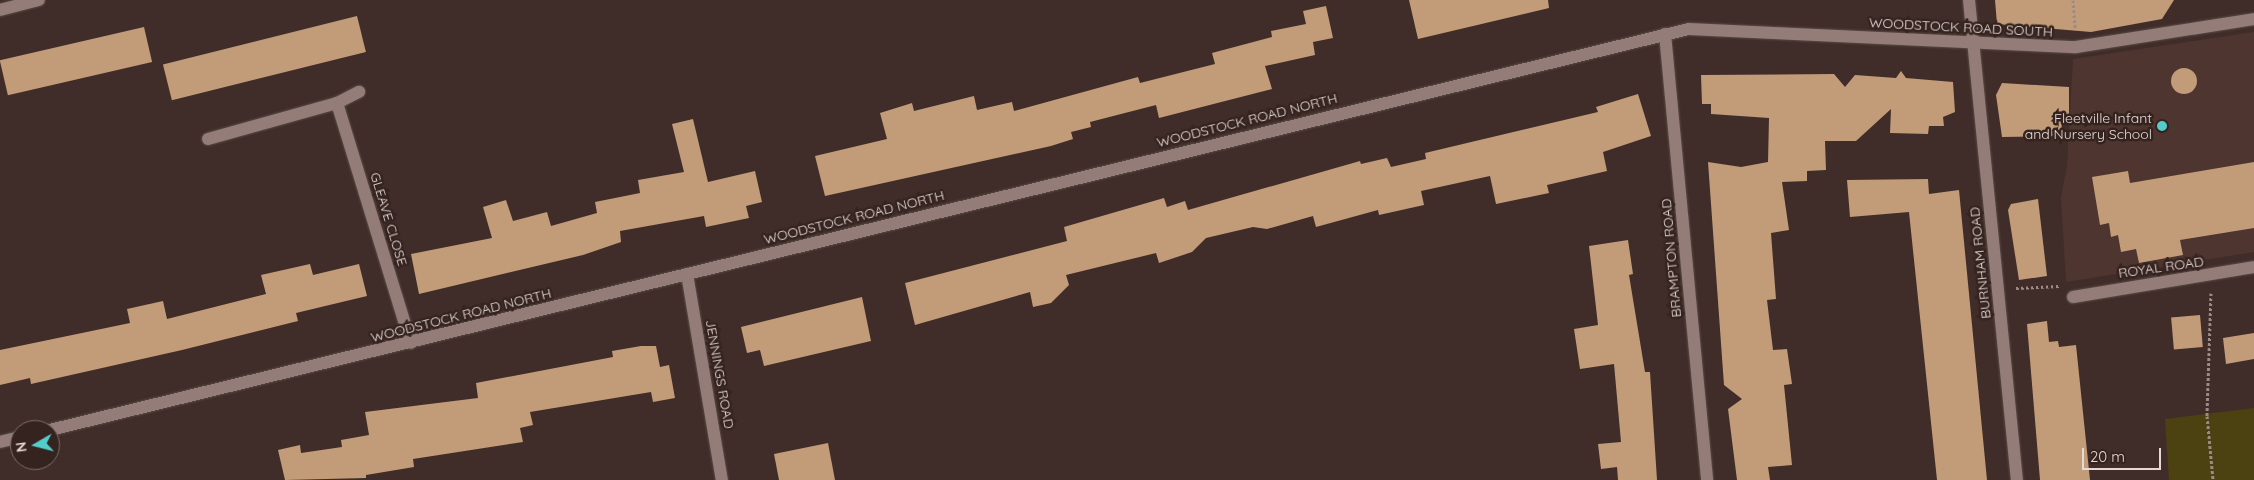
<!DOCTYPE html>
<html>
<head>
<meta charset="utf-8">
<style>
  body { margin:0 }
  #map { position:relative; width:2254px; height:480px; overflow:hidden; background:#402d29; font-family:Quicksand,sans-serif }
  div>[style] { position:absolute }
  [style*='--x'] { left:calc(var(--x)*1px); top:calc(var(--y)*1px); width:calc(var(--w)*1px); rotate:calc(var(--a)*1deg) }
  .built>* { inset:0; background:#4f352f }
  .green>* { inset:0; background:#4b4111 }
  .building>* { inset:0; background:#c29c78; transform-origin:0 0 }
  .round { border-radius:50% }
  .path>* { height:3px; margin-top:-1.5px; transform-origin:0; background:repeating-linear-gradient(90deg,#9a8b87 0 2.5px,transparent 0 5px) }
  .roads { filter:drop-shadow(0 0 1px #5b4c48) drop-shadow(0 0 1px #5b4c48) }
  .minor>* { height:12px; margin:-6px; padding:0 6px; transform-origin:6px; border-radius:6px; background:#947d78 }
  .dots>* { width:14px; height:14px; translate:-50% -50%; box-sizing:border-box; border:2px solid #35231f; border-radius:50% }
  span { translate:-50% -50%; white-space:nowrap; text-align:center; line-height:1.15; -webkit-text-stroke:5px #35231f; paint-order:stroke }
  .street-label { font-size:14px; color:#e5d9d6 }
  .poi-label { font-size:14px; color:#e5d9d6 }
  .right { translate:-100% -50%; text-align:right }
  .north { position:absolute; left:10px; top:420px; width:50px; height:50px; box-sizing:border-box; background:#35231f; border:1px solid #7b6c68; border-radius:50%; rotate:262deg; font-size:14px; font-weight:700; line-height:20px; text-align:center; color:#e5d9d6 }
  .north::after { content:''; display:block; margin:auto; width:18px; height:22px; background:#53cdca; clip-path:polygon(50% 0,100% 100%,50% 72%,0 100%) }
  .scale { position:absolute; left:2082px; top:448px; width:79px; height:22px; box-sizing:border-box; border:2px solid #e5d9d6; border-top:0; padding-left:6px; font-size:15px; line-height:18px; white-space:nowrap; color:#e5d9d6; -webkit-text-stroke:4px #35231f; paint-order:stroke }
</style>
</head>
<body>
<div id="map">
  <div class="built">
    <div style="clip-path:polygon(2254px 32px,2254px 252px,2066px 282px,2061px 198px,2067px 165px,2073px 59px)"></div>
  </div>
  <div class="green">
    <div style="clip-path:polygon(2254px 408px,2254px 480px,2169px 480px,2165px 419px)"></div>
  </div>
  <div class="building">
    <div style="clip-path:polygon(1409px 0,1548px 0,1549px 8px,1418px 39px)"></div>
    <div style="clip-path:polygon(1995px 0,2174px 0,2162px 19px,2091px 32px,1997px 24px)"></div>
    <div style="clip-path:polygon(1326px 6px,1333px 38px,1313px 42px,1315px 55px,1265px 66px,1272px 89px,1159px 118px,1156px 105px,1090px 122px,1091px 127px,1071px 132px,1073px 139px,1051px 146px,825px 196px,815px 156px,887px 139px,880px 113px,912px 103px,914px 111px,974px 96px,977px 110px,1012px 102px,1014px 111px,1138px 77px,1140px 83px,1215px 64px,1212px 53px,1272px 37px,1271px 31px,1306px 24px,1303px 11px)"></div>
    <div style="left:357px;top:16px;width:37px;height:200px;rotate:76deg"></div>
    <div style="left:144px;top:27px;width:36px;height:148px;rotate:77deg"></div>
    <div class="round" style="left:2171px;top:68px;width:26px;height:26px"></div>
    <div style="clip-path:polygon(1901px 71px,1906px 78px,1953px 82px,1955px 112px,1943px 117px,1944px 126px,1929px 126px,1928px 134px,1890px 133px,1891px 109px,1856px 141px,1825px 141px,1826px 170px,1807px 171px,1807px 181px,1782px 182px,1789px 230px,1771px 233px,1776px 299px,1767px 300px,1773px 350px,1787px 349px,1792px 384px,1784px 385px,1792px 465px,1768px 467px,1770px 480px,1737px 480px,1728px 409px,1742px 399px,1724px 385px,1708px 162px,1741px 167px,1768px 162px,1769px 118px,1711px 114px,1711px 104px,1702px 104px,1701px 75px,1834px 74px,1845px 87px,1855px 75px,1896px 78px)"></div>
    <div style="clip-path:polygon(2002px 83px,2069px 87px,2069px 121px,2062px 121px,2061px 136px,2002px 137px,1996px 95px)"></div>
    <div style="clip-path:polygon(1638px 94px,1651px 136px,1603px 152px,1607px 171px,1547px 185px,1549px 193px,1496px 204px,1490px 176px,1421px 191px,1424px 205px,1379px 215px,1378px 210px,1316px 227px,1313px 216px,1267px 229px,1253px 227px,1206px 238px,1192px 252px,1159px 263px,1156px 253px,1066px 275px,1069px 285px,1051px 303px,1033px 307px,1030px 292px,915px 325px,905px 283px,1067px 241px,1064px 227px,1164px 198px,1167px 207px,1185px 201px,1188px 210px,1360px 161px,1361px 164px,1387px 158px,1391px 167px,1426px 159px,1425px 153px,1598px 112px,1596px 107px)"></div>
    <div style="clip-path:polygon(693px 119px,708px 182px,755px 171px,762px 202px,746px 206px,749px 218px,706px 227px,704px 216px,620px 231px,621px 242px,583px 255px,419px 294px,411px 254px,492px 238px,483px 207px,506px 200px,513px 221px,547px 212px,551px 226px,597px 213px,595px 202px,640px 193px,638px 180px,684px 172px,672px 124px)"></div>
    <div style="clip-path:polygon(2254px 162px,2254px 228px,2180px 240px,2183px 255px,2139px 263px,2136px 249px,2121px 252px,2118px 235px,2111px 237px,2109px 223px,2100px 225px,2092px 177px,2128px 171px,2130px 183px)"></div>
    <div style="clip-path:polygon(1928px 179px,1929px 194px,1959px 190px,1987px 480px,1937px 480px,1909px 212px,1850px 217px,1847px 180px)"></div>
    <div style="clip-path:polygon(2038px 199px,2047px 276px,2019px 280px,2008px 210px,2011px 204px)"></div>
    <div style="clip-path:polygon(1628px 240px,1633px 274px,1629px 275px,1645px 372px,1650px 372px,1657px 480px,1618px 480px,1617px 467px,1601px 469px,1598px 444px,1621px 442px,1614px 364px,1580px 369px,1574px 329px,1598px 325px,1589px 246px)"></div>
    <div style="clip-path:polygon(310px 264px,313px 275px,359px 264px,367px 296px,296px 313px,298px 321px,182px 350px,31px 384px,30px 378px,0 385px,0 350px,130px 323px,127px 309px,163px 301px,167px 319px,266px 294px,261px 275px)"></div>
    <div style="clip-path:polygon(862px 297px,871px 341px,764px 366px,760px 350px,747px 353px,741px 327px)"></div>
    <div style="left:2200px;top:315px;width:32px;height:29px;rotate:85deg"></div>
    <div style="clip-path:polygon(2047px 321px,2049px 342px,2058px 341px,2059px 347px,2076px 345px,2090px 480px,2040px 480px,2027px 324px)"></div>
    <div style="clip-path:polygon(2254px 333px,2254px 359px,2226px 364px,2223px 338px)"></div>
    <div style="clip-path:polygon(641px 346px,656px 346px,660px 367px,669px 365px,675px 398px,653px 402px,651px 392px,530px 412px,533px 425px,520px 428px,523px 442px,413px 459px,414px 467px,366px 475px,366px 478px,285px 480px,278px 450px,300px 445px,301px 453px,342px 447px,341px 440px,369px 435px,365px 412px,478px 398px,476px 383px,613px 357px,612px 351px)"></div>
    <div style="clip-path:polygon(828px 443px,835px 480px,779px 480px,774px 454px)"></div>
  </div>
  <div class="path">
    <div style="--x:2073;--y:0;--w:29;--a:86"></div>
    <div style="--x:2016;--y:288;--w:43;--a:-2.7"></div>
    <div style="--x:2211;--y:293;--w:123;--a:91.9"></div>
    <div style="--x:2207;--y:416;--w:64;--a:84.6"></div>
  </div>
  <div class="roads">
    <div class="minor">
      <div style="--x:1969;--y:0;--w:482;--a:84.3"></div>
      <div style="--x:0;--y:10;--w:40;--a:-14.4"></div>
      <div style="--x:1665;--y:34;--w:448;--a:84.6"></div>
      <div style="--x:337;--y:103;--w:25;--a:-27"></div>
      <div style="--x:208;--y:139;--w:134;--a:-15.6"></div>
      <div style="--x:337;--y:103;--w:251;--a:72.9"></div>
      <div style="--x:687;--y:274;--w:209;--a:80.4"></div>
      <div style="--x:2073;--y:297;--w:183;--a:-9.4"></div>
      <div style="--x:50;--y:430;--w:1687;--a:-13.75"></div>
      <div style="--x:1689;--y:29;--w:387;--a:2.7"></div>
      <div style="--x:2076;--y:47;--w:180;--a:-8.9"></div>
      <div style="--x:0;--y:442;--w:21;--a:-14"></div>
    </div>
  </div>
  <div class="dots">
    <div style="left:2162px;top:126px;background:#53cdca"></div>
  </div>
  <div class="street-label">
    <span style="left:1961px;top:27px;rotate:3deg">WOODSTOCK ROAD SOUTH</span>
    <span style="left:1247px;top:120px;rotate:-14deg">WOODSTOCK ROAD NORTH</span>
    <span style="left:854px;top:217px;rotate:-14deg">WOODSTOCK ROAD NORTH</span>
    <span style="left:389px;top:219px;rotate:73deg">GLEAVE CLOSE</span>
    <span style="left:1671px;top:258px;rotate:-95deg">BRAMPTON ROAD</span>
    <span style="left:1980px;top:263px;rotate:-96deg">BURNHAM ROAD</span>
    <span style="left:2161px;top:267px;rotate:-8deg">ROYAL ROAD</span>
    <span style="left:461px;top:315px;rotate:-14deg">WOODSTOCK ROAD NORTH</span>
    <span style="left:720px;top:374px;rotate:80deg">JENNINGS ROAD</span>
  </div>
  <div class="poi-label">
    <span class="right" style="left:2152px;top:126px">Fleetville Infant<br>and Nursery School</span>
  </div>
  <div class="north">N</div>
  <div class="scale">20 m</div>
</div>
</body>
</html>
